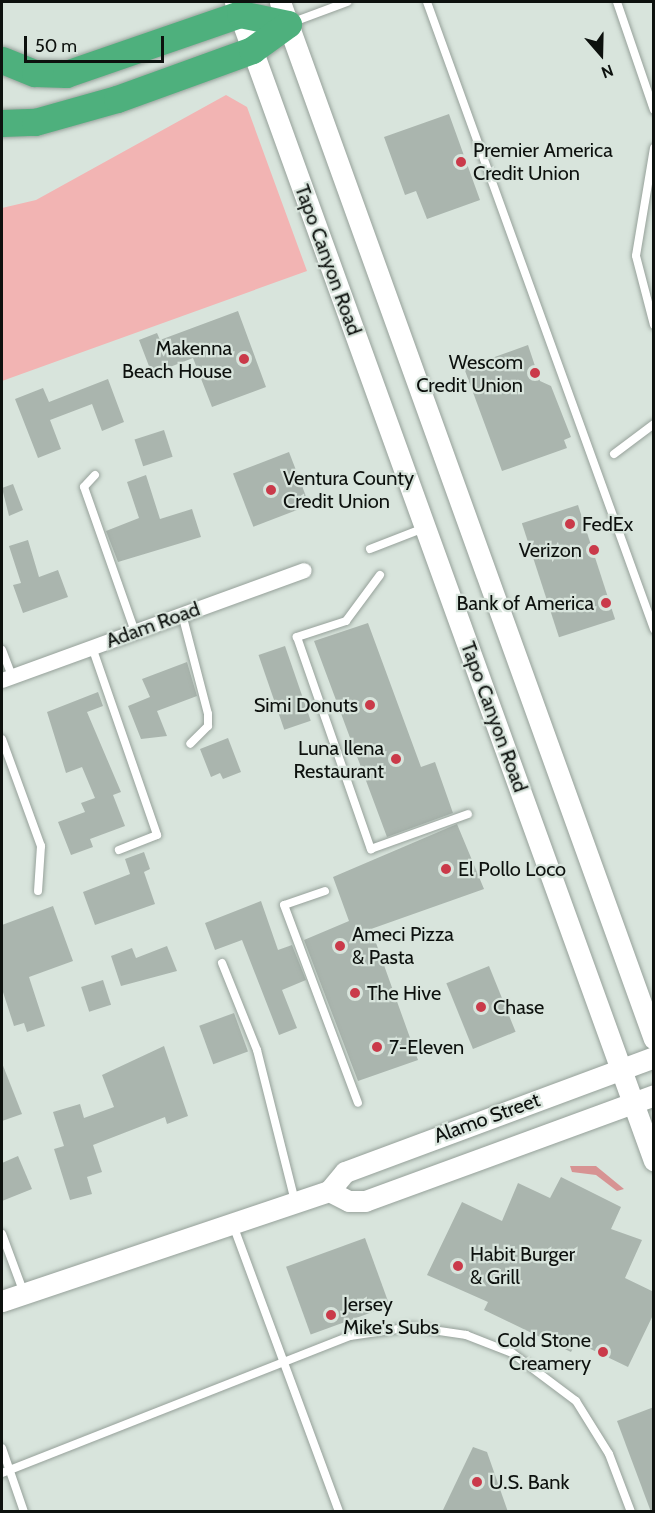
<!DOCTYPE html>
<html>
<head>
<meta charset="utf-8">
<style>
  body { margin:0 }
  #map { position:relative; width:655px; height:1513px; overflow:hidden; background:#d8e4dc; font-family:Cabin,sans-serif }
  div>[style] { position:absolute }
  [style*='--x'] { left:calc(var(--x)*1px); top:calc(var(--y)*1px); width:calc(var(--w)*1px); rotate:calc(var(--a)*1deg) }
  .green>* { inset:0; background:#f2b4b3 }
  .water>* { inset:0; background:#d79393 }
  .building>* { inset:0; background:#aab5ae; transform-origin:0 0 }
  .roads { filter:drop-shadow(0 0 2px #96a19a) drop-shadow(0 0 2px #96a19a) }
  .service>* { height:8px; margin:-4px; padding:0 4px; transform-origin:4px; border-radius:4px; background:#fff }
  .minor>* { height:15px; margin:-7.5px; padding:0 7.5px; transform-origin:7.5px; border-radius:7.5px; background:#fff }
  .secondary>* { height:21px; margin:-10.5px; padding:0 10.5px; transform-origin:10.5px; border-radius:10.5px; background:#fff }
  .motorway>* { height:27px; margin:-13.5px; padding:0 13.5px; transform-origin:13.5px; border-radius:13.5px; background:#4eb07d }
  .dots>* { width:16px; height:16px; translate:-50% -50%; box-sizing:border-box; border:3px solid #d8e4dc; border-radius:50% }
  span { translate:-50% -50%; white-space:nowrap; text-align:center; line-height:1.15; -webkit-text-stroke:4.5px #d8e4dc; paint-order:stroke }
  .poi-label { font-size:20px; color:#0d110e }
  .left { translate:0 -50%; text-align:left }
  .right { translate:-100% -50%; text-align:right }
  .street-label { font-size:20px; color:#0d110e }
  .frame { position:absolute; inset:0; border:3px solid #0d110e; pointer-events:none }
  .north { position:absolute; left:571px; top:24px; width:60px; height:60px; -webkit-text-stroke:4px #d8e4dc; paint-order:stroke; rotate:160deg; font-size:16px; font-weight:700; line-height:24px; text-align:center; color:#0d110e }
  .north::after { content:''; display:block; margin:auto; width:21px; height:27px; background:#0d110e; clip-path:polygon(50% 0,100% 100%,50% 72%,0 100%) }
  .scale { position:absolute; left:24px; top:36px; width:140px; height:27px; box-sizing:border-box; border:3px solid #0d110e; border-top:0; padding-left:8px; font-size:18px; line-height:21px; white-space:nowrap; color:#0d110e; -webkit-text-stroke:4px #d8e4dc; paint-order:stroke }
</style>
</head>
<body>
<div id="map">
  <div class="green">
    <div style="clip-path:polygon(226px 95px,247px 107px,307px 271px,2px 381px,2px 208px,36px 200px)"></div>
  </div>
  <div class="water">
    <div style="clip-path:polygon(570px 1166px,596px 1166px,624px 1189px,617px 1191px,596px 1175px,572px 1172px)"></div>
  </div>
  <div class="building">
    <div style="clip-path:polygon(449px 114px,480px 200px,427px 219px,416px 191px,405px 195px,384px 137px)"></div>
    <div style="clip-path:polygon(238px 311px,266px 387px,212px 407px,193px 358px,152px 374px,139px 340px,157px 333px,160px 340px)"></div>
    <div style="clip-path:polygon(528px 345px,540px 381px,551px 386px,571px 437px,564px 440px,567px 448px,502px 471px,464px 368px)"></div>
    <div style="clip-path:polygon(108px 379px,124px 422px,102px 431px,92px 404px,50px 420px,61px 449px,38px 458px,15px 399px,43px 388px,49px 402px)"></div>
    <div style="left:164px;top:430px;width:28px;height:31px;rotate:72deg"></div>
    <div style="left:289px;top:452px;width:57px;height:60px;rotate:69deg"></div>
    <div style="clip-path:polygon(146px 475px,160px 519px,192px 509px,201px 537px,118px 562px,106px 531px,139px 518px,127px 482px)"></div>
    <div style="clip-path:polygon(13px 484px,23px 510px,9px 516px,2px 488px)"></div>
    <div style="left:578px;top:505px;width:120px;height:59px;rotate:72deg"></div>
    <div style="clip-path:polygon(28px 540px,39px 577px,58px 570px,68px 597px,23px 613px,13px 585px,21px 583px,9px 546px)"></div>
    <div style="clip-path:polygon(368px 623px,421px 767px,435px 762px,453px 813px,387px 837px,314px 641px)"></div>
    <div style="left:285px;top:646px;width:79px;height:28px;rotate:71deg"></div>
    <div style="clip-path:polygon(187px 662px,197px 696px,157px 711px,167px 736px,141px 739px,128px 706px,150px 697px,142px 679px)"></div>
    <div style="clip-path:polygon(98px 692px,103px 706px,87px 712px,121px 792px,113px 795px,125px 826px,90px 839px,93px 847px,71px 855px,58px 822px,85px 812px,81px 803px,95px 798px,82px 767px,66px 773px,47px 712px)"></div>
    <div style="clip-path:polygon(228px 738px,241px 772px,223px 779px,220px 773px,211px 777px,200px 749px)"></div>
    <div style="clip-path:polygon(457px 824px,484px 889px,371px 929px,418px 1060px,358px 1081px,304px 940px,349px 921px,333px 877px)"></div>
    <div style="clip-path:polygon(144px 852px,150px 869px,144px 872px,155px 904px,95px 925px,83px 892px,130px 874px,125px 859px)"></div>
    <div style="clip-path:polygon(261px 901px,278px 950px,292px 945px,306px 980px,282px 990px,297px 1028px,279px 1035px,242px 940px,215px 950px,205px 923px)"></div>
    <div style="clip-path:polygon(53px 906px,73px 961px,29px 977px,45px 1026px,27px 1032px,24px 1023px,14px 1026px,2px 989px,2px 925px)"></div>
    <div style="clip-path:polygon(167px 946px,177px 971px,121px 986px,111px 956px,132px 948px,136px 958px)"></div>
    <div style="left:489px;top:966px;width:71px;height:46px;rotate:68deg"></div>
    <div style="left:103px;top:980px;width:26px;height:23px;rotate:72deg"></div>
    <div style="left:234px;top:1013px;width:41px;height:37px;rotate:70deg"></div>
    <div style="clip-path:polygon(164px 1046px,188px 1116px,167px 1124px,165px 1117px,93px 1145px,102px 1172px,87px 1177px,92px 1194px,70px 1200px,54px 1149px,64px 1146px,53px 1112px,80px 1104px,84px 1118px,114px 1107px,102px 1075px)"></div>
    <div style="clip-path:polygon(2px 1063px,22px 1114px,2px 1121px)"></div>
    <div style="clip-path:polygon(18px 1156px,32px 1189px,2px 1201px,2px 1163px)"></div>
    <div style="clip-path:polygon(561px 1177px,621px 1207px,611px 1229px,642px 1240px,625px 1278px,654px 1292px,654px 1313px,628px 1367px,576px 1342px,571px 1352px,484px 1310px,488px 1302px,427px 1275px,462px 1202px,502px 1221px,518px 1183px,550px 1198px)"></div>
    <div style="left:365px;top:1238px;width:72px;height:84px;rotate:70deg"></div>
    <div style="clip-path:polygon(654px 1407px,654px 1512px,651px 1512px,617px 1421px)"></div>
    <div style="clip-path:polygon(473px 1447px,487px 1452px,508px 1512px,442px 1512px)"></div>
  </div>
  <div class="roads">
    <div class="service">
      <div style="--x:427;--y:2;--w:667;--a:70.1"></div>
      <div style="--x:617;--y:2;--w:114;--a:71.1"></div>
      <div style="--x:293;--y:22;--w:58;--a:-20.3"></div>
      <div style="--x:654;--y:148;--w:109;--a:99.5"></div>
      <div style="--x:636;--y:256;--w:71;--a:75.4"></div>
      <div style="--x:614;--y:454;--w:50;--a:-36.9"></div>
      <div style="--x:95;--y:475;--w:16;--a:133"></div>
      <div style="--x:84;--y:487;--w:154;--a:70.6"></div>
      <div style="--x:370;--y:549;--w:58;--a:-21.3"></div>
      <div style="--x:380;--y:575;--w:57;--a:126.5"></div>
      <div style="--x:346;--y:621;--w:52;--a:161.9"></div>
      <div style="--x:297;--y:637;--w:225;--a:70.8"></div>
      <div style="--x:371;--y:849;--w:103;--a:-19.8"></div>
      <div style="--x:182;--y:614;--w:103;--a:75.4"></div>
      <div style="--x:208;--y:714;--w:12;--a:90"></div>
      <div style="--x:208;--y:726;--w:25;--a:135"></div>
      <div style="--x:92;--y:647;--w:199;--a:70.9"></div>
      <div style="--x:157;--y:835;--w:41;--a:158.5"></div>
      <div style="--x:2;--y:650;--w:28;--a:69"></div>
      <div style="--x:2;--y:739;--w:114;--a:70"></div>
      <div style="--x:41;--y:846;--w:45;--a:93.8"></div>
      <div style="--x:325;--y:891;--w:43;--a:161.1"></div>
      <div style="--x:284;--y:905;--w:211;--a:69.5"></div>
      <div style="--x:222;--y:963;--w:94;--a:68.1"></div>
      <div style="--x:257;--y:1050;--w:156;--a:75.9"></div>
      <div style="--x:233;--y:1225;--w:306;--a:69.7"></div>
      <div style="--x:2;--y:1234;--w:63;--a:69.6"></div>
      <div style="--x:2;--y:1448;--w:68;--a:71"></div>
      <div style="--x:2;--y:1473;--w:374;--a:-21.5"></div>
      <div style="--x:350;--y:1336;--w:63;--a:-8.3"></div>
      <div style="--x:412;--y:1327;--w:55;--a:8.4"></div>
      <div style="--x:466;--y:1335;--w:49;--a:21.4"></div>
      <div style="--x:512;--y:1353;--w:80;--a:36.9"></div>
      <div style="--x:576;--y:1401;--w:62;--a:58.1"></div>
      <div style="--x:609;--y:1454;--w:62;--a:69.2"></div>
    </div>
    <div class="minor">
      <div style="--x:2;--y:680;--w:321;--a:-20"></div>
    </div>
    <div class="secondary">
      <div style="--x:235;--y:2;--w:1232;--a:70.12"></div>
      <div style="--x:280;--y:2;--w:1102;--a:70.17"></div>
      <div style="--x:329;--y:1191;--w:22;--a:27"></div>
      <div style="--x:349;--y:1201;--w:16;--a:0"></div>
      <div style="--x:365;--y:1201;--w:308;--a:-20.1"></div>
      <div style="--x:2;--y:1301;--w:345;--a:-18.6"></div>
      <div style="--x:329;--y:1191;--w:25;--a:-50"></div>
      <div style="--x:345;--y:1172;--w:330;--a:-20.4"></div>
    </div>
    <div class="motorway">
      <div style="--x:2;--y:60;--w:35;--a:22"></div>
      <div style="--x:35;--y:73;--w:31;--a:2"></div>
      <div style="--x:66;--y:74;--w:184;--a:-19"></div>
      <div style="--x:240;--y:14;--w:49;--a:11.8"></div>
      <div style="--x:2;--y:123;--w:33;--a:-2"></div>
      <div style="--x:35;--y:122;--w:85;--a:-15.7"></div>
      <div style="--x:117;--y:99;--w:144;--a:-19.9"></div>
      <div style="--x:252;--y:50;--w:44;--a:-35.8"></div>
    </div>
  </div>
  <div class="dots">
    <div style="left:461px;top:162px;background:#ca3a4a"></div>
    <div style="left:244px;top:359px;background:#ca3a4a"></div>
    <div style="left:535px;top:373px;background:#ca3a4a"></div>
    <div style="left:271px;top:490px;background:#ca3a4a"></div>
    <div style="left:570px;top:524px;background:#ca3a4a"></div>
    <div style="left:594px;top:550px;background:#ca3a4a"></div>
    <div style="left:606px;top:603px;background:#ca3a4a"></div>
    <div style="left:370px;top:705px;background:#ca3a4a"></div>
    <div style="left:396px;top:759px;background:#ca3a4a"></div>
    <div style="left:446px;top:869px;background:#ca3a4a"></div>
    <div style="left:340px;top:946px;background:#ca3a4a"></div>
    <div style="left:355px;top:993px;background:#ca3a4a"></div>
    <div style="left:481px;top:1007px;background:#ca3a4a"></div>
    <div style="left:377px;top:1047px;background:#ca3a4a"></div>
    <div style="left:458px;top:1266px;background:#ca3a4a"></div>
    <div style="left:331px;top:1315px;background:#ca3a4a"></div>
    <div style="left:603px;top:1352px;background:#ca3a4a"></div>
    <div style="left:477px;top:1482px;background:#ca3a4a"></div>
  </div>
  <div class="poi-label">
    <span class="left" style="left:473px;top:162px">Premier America<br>Credit Union</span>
    <span class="right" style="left:232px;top:360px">Makenna<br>Beach House</span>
    <span class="right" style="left:523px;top:374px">Wescom<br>Credit Union</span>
    <span class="left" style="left:283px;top:490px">Ventura County<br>Credit Union</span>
    <span class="left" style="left:582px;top:524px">FedEx</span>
    <span class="right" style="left:582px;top:550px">Verizon</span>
    <span class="right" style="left:594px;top:603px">Bank of America</span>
    <span class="right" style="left:358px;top:705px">Simi Donuts</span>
    <span class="right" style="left:384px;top:760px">Luna llena<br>Restaurant</span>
    <span class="left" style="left:458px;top:869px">El Pollo Loco</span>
    <span class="left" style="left:352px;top:946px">Ameci Pizza<br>&amp; Pasta</span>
    <span class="left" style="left:367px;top:993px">The Hive</span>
    <span class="left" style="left:493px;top:1007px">Chase</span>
    <span class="left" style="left:389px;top:1047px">7-Eleven</span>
    <span class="left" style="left:470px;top:1266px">Habit Burger<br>&amp; Grill</span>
    <span class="left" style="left:343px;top:1316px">Jersey<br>Mike's Subs</span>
    <span class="right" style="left:591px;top:1352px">Cold Stone<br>Creamery</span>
    <span class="left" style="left:489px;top:1482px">U.S. Bank</span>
  </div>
  <div class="street-label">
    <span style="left:328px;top:260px;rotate:70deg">Tapo Canyon Road</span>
    <span style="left:153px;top:625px;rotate:-20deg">Adam Road</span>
    <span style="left:494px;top:717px;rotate:70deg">Tapo Canyon Road</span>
    <span style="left:487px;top:1118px;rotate:-20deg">Alamo Street</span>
  </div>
  <div class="frame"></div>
  <div class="north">N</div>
  <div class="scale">50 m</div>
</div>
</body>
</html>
